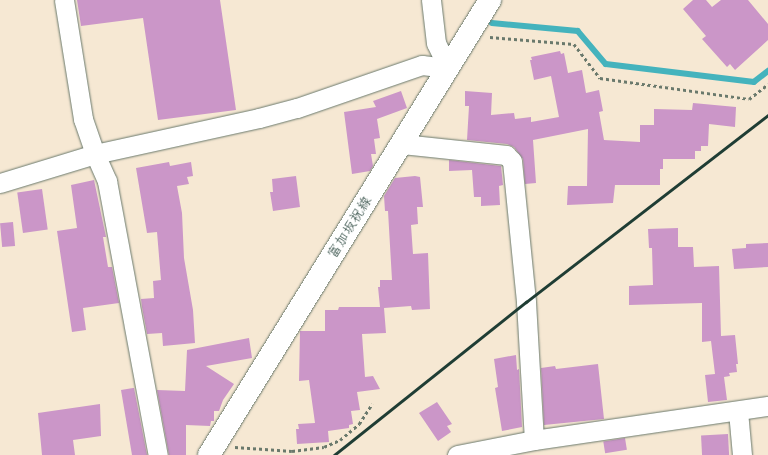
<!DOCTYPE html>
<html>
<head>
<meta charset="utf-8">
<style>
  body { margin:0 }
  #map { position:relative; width:768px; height:455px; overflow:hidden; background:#f6e8d3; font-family:Mali,"Klee One",sans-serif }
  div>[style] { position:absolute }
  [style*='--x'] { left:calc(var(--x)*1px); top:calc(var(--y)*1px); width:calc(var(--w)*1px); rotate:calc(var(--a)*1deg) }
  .stream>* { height:5.5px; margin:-2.75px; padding:0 2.75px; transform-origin:2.75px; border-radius:2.75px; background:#44b3bd }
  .building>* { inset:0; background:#cb96c8; transform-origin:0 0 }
  .path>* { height:2.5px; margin-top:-1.25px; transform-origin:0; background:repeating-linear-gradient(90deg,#6a796c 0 3px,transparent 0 6px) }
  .roads { filter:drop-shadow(0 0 1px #6a796c) drop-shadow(0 0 1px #6a796c) }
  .street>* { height:19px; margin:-9.5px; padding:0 9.5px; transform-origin:9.5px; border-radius:9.5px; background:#fff }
  .secondary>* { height:22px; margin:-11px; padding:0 11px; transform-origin:11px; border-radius:11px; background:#fff }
  .rail>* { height:3px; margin:-1.5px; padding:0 1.5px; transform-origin:1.5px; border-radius:1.5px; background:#1f3d34 }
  span { translate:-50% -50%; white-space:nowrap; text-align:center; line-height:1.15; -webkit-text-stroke:4px #fff; paint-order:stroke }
  .street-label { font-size:14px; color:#1f3d34 }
</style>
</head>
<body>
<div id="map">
  <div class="stream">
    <div style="--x:492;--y:23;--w:86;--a:5.3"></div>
    <div style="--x:578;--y:31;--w:43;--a:49.7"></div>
    <div style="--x:606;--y:64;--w:149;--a:6.9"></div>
    <div style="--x:754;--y:82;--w:18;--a:-38"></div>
  </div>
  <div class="building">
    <div style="clip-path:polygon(77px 0,220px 0,236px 110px,158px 120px,143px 18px,81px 26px)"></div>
    <div style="clip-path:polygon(693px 0,706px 0,712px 7px,721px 0,748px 0,768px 24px,768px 40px,735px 70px,730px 64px,727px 67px,702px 39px,706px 36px,683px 9px)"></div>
    <div style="clip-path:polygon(560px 51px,561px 54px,564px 53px,568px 73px,582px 70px,586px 93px,599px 90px,603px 111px,599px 112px,604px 140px,640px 142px,640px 125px,654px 125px,654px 109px,692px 110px,693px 103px,736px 107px,735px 127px,709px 124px,708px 146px,701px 146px,701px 151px,695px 151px,695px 159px,663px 159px,663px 169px,660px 169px,660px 185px,615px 185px,613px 203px,567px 205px,568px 186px,587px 186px,588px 129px,533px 140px,536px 183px,525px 184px,523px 159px,514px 147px,507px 144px,467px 140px,469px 106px,465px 106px,465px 91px,492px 93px,491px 115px,514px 113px,515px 119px,531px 117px,531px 122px,559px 117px,551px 76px,534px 80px,530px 60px,532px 60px,531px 57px)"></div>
    <div style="clip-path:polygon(401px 91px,407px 108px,377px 119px,380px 138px,374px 139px,376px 154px,371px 154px,373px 166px,370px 171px,352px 174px,344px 112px,376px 107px,373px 101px)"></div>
    <div style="clip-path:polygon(449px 160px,501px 166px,503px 185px,499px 186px,500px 205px,481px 206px,481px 197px,474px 197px,472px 170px,449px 171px)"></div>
    <div style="clip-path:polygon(169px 162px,170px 166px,191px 162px,193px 176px,187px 177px,189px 184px,177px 186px,182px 213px,184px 258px,193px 310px,195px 343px,163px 346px,162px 333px,147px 334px,142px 307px,141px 299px,154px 298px,153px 281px,161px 280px,157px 232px,147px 233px,136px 168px)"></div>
    <div style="clip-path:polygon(296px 176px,300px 207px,273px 211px,270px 192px,273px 192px,272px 179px)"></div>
    <div style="clip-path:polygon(415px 176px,420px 177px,423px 207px,417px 207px,418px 224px,411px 225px,413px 254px,428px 253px,430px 309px,412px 310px,411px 306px,384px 308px,386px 333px,362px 334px,365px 377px,373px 376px,380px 389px,357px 392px,360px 410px,351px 411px,353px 424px,349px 425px,349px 428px,328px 431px,329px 442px,297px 444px,296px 429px,299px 429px,298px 424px,315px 423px,309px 380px,299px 381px,300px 331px,325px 331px,325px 310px,338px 310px,339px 307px,380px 307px,378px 287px,380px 287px,380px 280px,392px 280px,388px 211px,385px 211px,384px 196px,395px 178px)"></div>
    <div style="clip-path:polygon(94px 180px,106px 237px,103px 237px,108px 267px,112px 267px,119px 303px,83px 308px,86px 330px,72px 332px,57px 231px,77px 228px,71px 185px)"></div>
    <div style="left:42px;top:189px;width:41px;height:25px;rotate:82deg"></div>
    <div style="left:13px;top:222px;width:24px;height:13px;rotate:85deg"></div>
    <div style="clip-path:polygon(678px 228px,678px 247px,693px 247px,694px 267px,719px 266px,721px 336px,735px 335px,738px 364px,736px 364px,737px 372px,729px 373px,730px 376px,724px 377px,727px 400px,708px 402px,705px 375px,715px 374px,711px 341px,702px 342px,702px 303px,629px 305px,629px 286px,653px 285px,652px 248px,649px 248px,648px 229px)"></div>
    <div style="clip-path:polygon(768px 243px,768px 267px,734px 269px,732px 249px,746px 248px,746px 244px)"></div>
    <div style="clip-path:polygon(249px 338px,252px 358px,206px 366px,234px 384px,223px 400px,219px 411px,214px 411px,214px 421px,211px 421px,210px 426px,186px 425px,186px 455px,169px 455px,157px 390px,185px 391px,187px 350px)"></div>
    <div style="clip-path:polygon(516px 355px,517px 370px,519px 369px,522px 427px,502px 431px,495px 388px,498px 387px,494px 359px)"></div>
    <div style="clip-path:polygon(598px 364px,604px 419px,544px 425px,541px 368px,555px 366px,556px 369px)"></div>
    <div style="clip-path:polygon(133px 388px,134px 388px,147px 455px,132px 455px,121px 390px)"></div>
    <div style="clip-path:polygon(437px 402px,452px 424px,447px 426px,451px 432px,438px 441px,419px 413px)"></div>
    <div style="clip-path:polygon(100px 404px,101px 436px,73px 440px,75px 455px,42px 455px,38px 413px)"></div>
    <div style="left:728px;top:434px;width:21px;height:27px;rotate:87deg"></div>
    <div style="left:625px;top:438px;width:12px;height:22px;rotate:81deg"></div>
  </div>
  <div class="path">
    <div style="--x:490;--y:37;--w:84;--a:4.8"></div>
    <div style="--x:574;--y:44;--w:43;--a:52.6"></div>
    <div style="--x:600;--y:78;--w:150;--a:8"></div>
    <div style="--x:749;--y:99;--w:24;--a:-38"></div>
    <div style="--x:235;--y:447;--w:57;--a:4"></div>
    <div style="--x:292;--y:451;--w:32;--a:-7"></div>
    <div style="--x:324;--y:447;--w:17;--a:-24"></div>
    <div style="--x:340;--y:440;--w:25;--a:-40"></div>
    <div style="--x:359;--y:424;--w:24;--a:-57"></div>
  </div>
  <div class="roads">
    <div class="street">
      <div style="--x:64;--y:0;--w:121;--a:80.9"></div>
      <div style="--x:83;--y:119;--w:37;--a:71"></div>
      <div style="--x:95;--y:154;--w:30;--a:66"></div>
      <div style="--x:107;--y:181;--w:279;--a:79.5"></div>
      <div style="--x:431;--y:0;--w:43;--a:83.4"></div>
      <div style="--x:436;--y:43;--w:28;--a:64"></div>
      <div style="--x:402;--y:144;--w:105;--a:6"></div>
      <div style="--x:506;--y:155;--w:8;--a:45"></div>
      <div style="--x:512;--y:161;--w:142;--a:84.3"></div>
      <div style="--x:526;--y:302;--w:138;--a:86.7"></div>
      <div style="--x:0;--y:183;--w:99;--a:-17"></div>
      <div style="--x:95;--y:154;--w:168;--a:-12.4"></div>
      <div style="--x:259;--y:118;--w:39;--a:-15"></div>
      <div style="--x:297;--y:108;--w:132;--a:-19"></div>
      <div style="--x:422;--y:65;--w:26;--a:7"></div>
      <div style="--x:738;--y:411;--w:44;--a:84.8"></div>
      <div style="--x:457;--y:455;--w:78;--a:-11"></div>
      <div style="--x:534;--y:440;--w:236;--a:-8.3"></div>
    </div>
    <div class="secondary">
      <div style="--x:209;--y:455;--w:535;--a:-58.3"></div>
    </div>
  </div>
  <div class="rail">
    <div style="--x:334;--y:455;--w:246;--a:-38.6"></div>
    <div style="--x:526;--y:302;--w:306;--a:-37.7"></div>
  </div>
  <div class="street-label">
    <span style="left:349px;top:227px;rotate:-58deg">富加坂祝線</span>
  </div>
</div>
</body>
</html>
